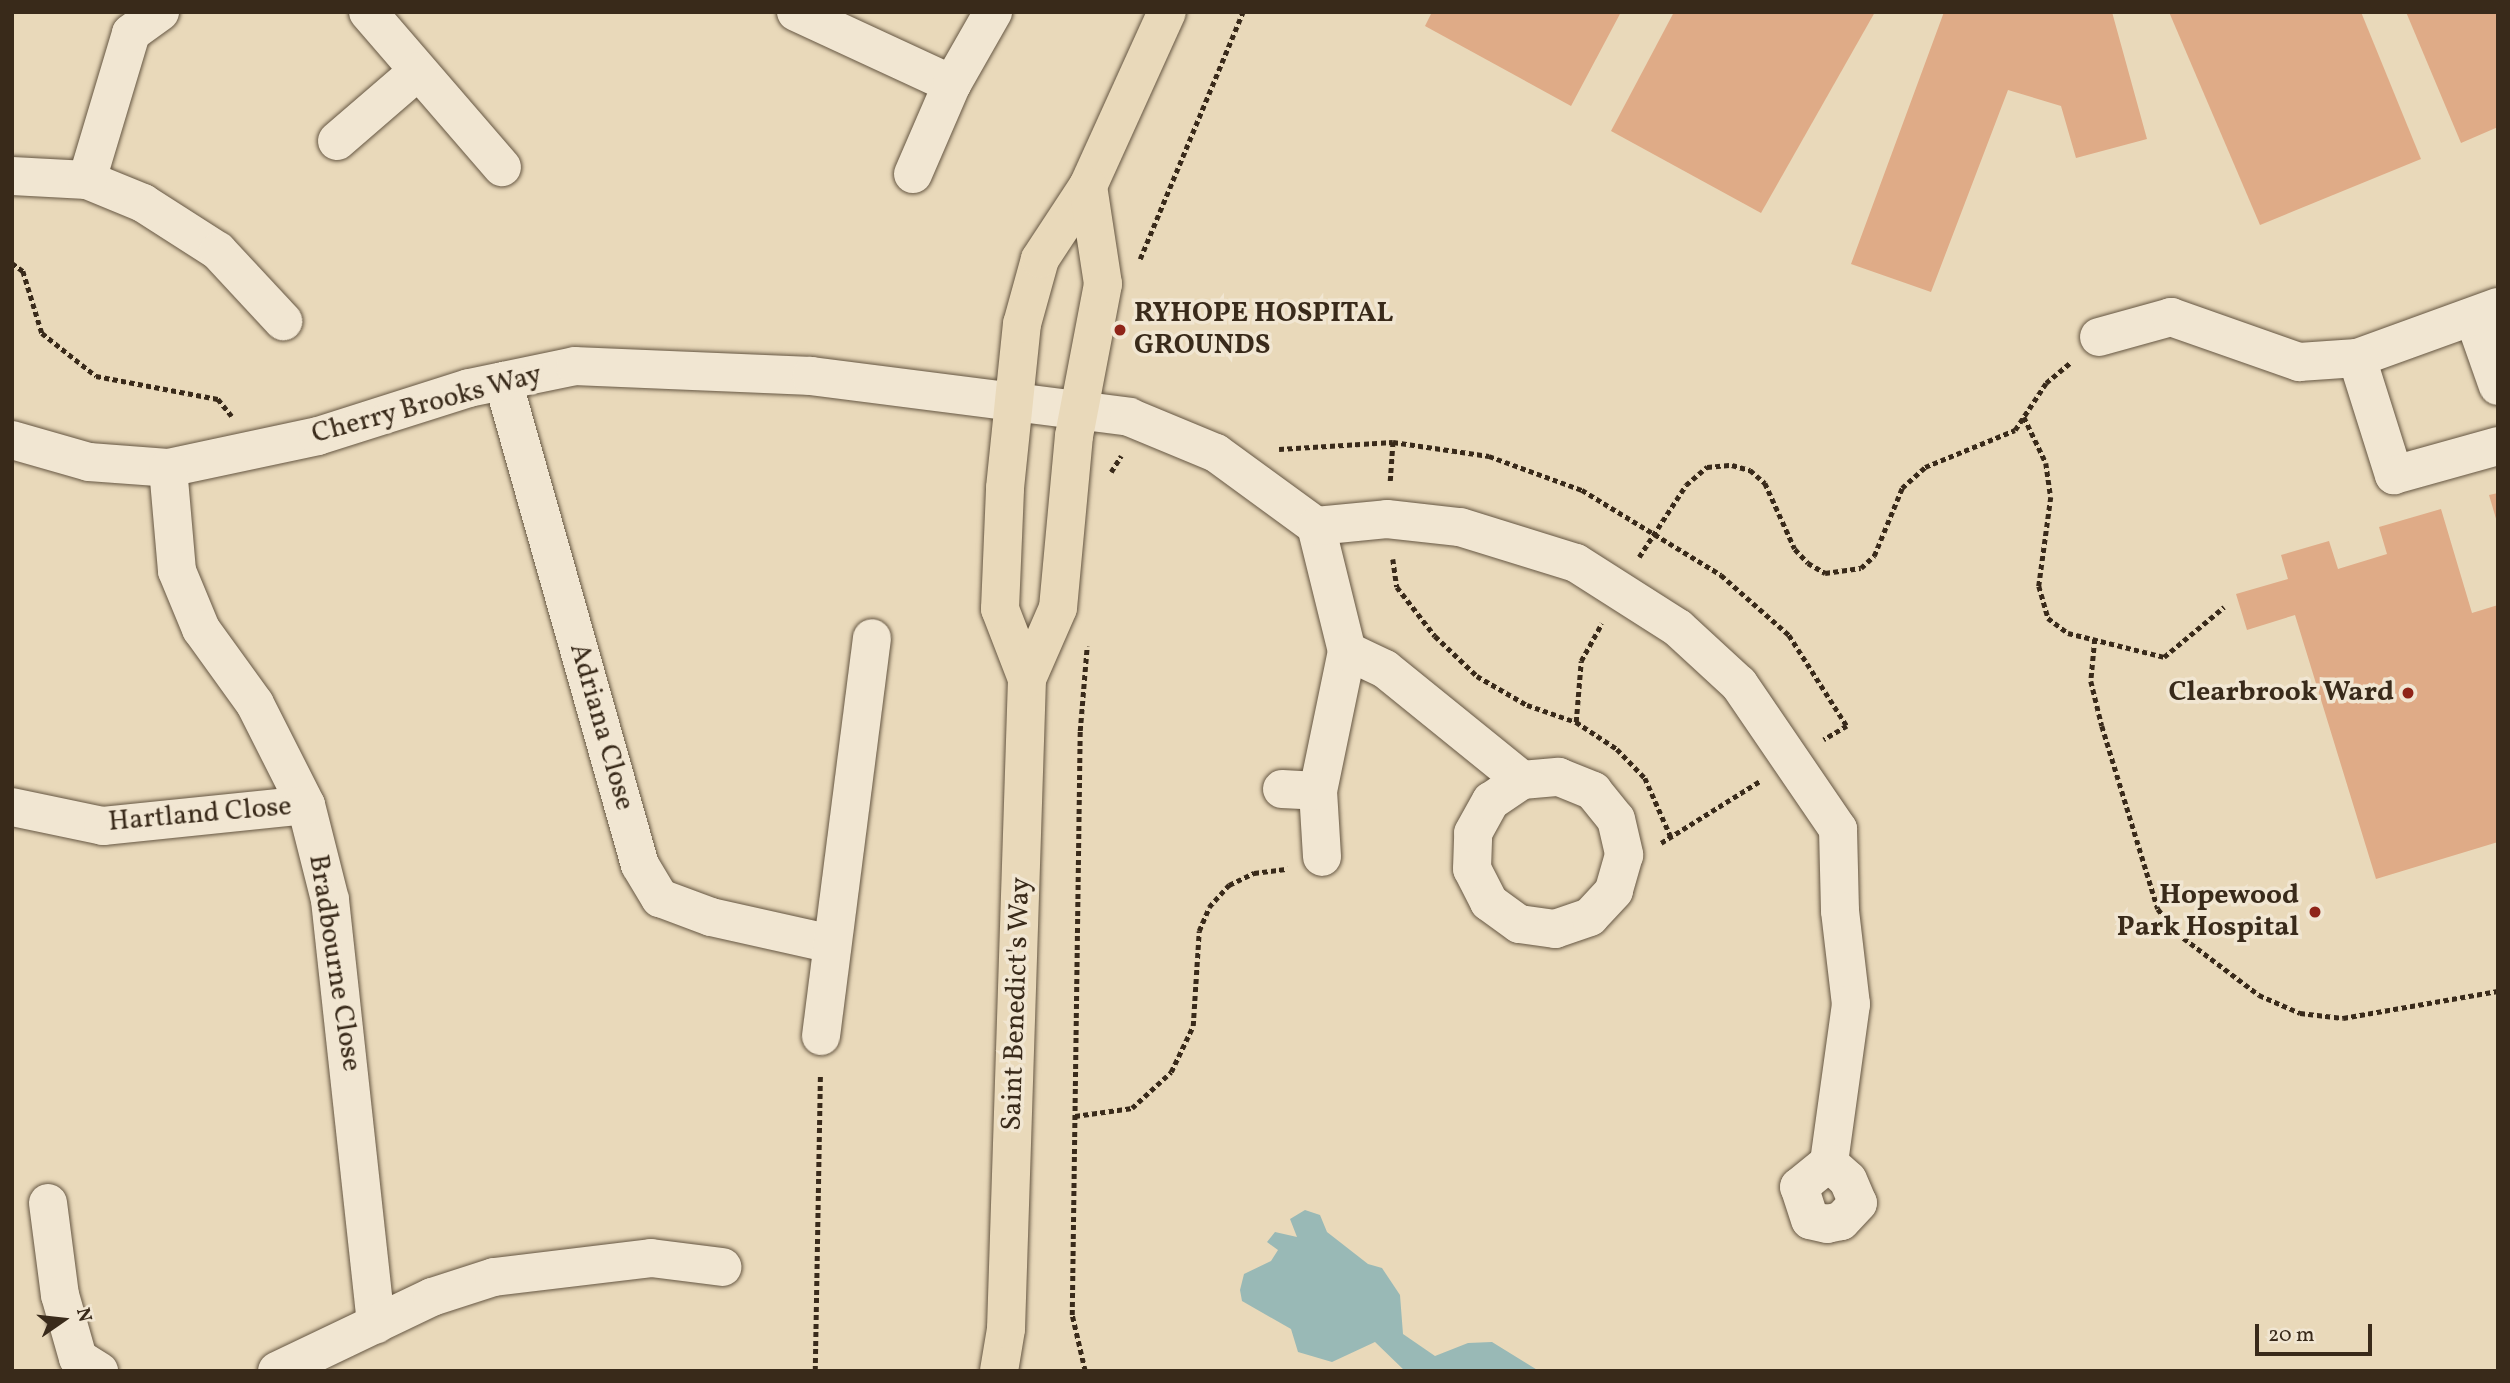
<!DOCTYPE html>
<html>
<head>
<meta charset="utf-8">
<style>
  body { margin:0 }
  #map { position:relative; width:2510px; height:1383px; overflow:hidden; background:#e9d9ba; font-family:Vollkorn,serif }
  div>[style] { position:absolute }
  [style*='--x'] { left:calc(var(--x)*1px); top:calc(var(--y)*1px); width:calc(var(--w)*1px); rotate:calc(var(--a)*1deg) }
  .water>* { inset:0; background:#99b9b6 }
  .building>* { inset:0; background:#dfab87 }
  .path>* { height:4.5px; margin-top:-2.25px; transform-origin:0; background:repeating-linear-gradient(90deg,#392a1a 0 5px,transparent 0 8.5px) }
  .roads { filter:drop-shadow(0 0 2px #655642) drop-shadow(0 0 2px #655642) }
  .minor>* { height:38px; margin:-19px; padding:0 19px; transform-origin:19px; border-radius:19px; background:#f1e6d2 }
  .major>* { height:38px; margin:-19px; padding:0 19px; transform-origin:19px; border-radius:19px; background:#e9d9ba }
  .dots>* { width:19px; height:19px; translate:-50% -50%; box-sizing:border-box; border:4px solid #f1e6d2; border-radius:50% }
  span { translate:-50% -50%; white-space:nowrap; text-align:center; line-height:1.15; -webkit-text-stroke:7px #f1e6d2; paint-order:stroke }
  .poi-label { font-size:28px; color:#392a1a; font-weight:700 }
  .left { translate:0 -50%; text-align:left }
  .right { translate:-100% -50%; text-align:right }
  .street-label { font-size:28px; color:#392a1a }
  .frame { position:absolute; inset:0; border:14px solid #392a1a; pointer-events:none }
  .north { position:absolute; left:28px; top:1285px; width:70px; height:70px; -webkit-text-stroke:5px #f1e6d2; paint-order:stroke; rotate:76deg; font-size:19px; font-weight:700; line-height:28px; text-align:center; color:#392a1a }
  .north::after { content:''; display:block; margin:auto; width:24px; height:32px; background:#392a1a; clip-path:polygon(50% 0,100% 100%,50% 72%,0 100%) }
  .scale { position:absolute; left:2255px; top:1324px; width:117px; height:32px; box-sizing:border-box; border:4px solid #392a1a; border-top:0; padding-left:9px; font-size:21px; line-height:24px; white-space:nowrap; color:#392a1a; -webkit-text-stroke:5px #f1e6d2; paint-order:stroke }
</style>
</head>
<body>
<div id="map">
  <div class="water">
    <div style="clip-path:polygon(1305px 1210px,1320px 1215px,1327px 1232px,1368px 1264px,1382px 1268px,1400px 1295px,1403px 1334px,1435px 1356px,1468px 1343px,1492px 1342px,1539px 1371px,1405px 1371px,1375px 1342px,1332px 1362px,1298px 1352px,1291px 1329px,1242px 1301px,1240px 1290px,1244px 1274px,1271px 1261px,1278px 1250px,1267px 1242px,1275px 1232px,1297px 1237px,1290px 1219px)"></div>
  </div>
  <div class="building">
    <div style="clip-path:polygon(1432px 12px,1621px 12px,1571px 106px,1425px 26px)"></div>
    <div style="clip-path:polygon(1674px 12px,1875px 12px,1761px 213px,1611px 131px)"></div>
    <div style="clip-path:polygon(1944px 12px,2112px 12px,2147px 139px,2076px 158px,2061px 106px,2008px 90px,1931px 292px,1851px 264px)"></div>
    <div style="clip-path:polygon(2169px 12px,2361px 12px,2421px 159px,2260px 225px)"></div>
    <div style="clip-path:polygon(2406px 12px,2498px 12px,2498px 127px,2461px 143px)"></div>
    <div style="clip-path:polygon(2498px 493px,2498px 522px,2497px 522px,2489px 495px)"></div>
    <div style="clip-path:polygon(2441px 509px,2472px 613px,2498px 605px,2498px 842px,2376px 879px,2295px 615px,2247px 630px,2236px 594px,2288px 579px,2281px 555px,2329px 541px,2338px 569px,2387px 554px,2379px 527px)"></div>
  </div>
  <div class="path">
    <div style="--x:1140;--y:259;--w:268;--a:-67.4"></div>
    <div style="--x:12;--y:263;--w:14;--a:36"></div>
    <div style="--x:23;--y:271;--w:65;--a:73"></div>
    <div style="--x:42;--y:333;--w:69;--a:38.5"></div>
    <div style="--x:96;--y:376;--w:124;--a:10.7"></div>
    <div style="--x:218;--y:399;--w:22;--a:51"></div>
    <div style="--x:2024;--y:417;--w:51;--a:64.4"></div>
    <div style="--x:2046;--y:463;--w:34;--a:82"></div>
    <div style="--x:2051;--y:497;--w:90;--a:97.7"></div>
    <div style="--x:2039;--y:586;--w:33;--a:74"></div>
    <div style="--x:2048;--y:618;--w:25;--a:37"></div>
    <div style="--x:2068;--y:633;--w:99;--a:14"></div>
    <div style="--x:2164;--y:657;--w:78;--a:-39.8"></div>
    <div style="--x:1279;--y:449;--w:114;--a:-3.5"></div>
    <div style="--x:1393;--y:442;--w:97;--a:8.3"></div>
    <div style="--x:1489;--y:456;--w:99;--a:20.1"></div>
    <div style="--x:1582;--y:490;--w:163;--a:31.4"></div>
    <div style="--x:1721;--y:575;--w:91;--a:41.4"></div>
    <div style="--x:1789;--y:635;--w:108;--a:57.5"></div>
    <div style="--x:1847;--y:726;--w:27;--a:149"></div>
    <div style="--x:1111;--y:472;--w:19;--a:-58"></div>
    <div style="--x:1390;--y:481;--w:39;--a:-86"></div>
    <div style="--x:1639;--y:557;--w:86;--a:-56.9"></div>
    <div style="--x:1686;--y:485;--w:28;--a:-41"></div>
    <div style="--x:1707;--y:467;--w:25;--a:-5"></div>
    <div style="--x:1732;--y:465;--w:19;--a:16"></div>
    <div style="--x:1750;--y:470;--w:20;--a:41"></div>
    <div style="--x:1765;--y:483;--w:72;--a:65.6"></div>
    <div style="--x:1795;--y:549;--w:19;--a:47"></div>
    <div style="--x:1808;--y:563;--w:20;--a:30"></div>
    <div style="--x:1825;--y:573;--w:36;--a:-8"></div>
    <div style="--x:1861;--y:568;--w:18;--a:-43"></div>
    <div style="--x:1874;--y:556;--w:74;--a:-67.6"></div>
    <div style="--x:1902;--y:488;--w:31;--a:-42"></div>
    <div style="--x:1925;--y:467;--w:97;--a:-22.3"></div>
    <div style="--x:2015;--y:430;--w:56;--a:-56.6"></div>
    <div style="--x:2046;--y:383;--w:33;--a:-40"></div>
    <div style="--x:1393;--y:559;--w:28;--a:82"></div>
    <div style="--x:1397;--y:587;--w:62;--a:52.2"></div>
    <div style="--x:1435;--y:636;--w:58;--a:43.6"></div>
    <div style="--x:1477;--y:676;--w:58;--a:30.1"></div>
    <div style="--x:1527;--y:705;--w:52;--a:19.1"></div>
    <div style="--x:1576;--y:722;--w:49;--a:33.4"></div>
    <div style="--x:1617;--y:749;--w:40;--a:46"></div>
    <div style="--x:1645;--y:778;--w:64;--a:66.2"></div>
    <div style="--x:2095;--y:639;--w:42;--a:95.4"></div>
    <div style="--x:2091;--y:681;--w:46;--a:76.3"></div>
    <div style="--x:2102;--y:726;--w:191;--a:73"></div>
    <div style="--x:2158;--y:909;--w:31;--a:52"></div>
    <div style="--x:2177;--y:933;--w:103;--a:37.1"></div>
    <div style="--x:2259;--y:995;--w:45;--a:23.7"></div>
    <div style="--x:2300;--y:1013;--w:43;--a:6.6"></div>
    <div style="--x:2343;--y:1018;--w:157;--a:-9.9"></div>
    <div style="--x:1576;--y:722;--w:61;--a:-85.3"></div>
    <div style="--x:1581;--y:661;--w:43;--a:-61.1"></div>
    <div style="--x:1661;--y:843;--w:117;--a:-32.1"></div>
    <div style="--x:1075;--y:1116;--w:58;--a:-8"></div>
    <div style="--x:1132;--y:1108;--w:53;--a:-42.7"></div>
    <div style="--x:1171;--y:1072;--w:51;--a:-64.4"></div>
    <div style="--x:1193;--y:1026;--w:95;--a:-86.4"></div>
    <div style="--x:1199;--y:931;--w:26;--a:-67"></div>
    <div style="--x:1209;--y:907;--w:30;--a:-48"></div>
    <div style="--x:1229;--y:885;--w:28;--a:-26"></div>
    <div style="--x:1254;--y:873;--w:34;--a:-7"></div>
    <div style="--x:815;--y:1371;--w:296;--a:-89"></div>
    <div style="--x:1085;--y:1371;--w:57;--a:-103.1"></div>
    <div style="--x:1072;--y:1315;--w:584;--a:-89.22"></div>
    <div style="--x:1080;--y:731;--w:85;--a:-85.3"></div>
  </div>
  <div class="roads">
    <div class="minor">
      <div style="--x:368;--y:12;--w:205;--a:49.2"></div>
      <div style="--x:796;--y:12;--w:172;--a:24.8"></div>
      <div style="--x:337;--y:141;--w:107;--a:-40.8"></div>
      <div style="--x:913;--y:174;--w:98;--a:-66.6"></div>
      <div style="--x:952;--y:84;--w:83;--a:-60.3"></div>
      <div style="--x:12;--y:176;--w:75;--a:3.1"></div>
      <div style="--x:87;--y:180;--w:61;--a:22.3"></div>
      <div style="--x:143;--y:203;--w:89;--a:32.6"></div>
      <div style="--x:218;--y:251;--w:96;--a:47.1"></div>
      <div style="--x:87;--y:180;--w:153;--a:-73.3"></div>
      <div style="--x:131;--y:33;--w:36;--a:-36"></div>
      <div style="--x:2474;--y:318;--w:72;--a:70.6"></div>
      <div style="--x:2099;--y:337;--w:75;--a:-15.5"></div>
      <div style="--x:2171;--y:317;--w:136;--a:19.4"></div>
      <div style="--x:2299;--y:362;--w:58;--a:-3.9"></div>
      <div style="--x:2357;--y:358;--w:150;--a:-19.9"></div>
      <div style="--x:2357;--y:358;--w:123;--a:72.5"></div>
      <div style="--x:2394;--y:475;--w:108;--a:-15.6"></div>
      <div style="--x:503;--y:381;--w:503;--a:74.2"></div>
      <div style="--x:640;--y:865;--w:39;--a:59"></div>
      <div style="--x:660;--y:898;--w:54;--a:20.4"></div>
      <div style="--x:711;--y:917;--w:124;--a:12.6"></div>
      <div style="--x:12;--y:440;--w:80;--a:15.9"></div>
      <div style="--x:89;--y:462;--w:79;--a:4.3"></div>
      <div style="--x:168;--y:468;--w:153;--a:-12"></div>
      <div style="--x:318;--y:436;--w:158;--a:-17.6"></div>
      <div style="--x:469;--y:388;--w:108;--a:-11.7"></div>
      <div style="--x:575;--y:366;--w:236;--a:2.4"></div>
      <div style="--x:811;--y:376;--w:321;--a:7.3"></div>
      <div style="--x:1129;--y:417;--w:94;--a:22.5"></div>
      <div style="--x:1216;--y:453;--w:124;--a:36.1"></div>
      <div style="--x:1316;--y:526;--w:129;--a:76.1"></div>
      <div style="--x:1347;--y:651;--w:143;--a:101.7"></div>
      <div style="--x:1318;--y:791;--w:66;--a:86.5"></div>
      <div style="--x:168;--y:468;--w:103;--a:85"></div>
      <div style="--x:177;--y:571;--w:63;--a:67.5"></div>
      <div style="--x:201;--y:629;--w:92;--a:54.2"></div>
      <div style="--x:255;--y:704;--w:113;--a:63.2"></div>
      <div style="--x:306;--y:805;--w:98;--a:75.8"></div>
      <div style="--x:330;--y:900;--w:427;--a:83.8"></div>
      <div style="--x:1316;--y:526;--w:71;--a:-5.6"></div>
      <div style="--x:1387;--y:519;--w:73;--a:6.3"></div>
      <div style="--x:1460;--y:527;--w:121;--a:17.2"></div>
      <div style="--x:1576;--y:563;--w:121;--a:32.5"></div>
      <div style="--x:1678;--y:628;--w:83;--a:42.6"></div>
      <div style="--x:1739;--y:684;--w:176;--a:55.7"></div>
      <div style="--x:1838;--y:829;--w:82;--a:88.6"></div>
      <div style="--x:1840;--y:911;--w:94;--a:83.3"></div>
      <div style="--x:1851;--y:1004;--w:161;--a:97.9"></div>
      <div style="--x:1829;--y:1163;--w:25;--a:42"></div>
      <div style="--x:1848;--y:1180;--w:25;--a:67"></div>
      <div style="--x:1858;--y:1203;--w:25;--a:133"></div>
      <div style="--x:1841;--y:1221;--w:14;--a:168"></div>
      <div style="--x:1827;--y:1224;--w:17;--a:-167"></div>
      <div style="--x:1810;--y:1220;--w:35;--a:-108"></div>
      <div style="--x:1799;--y:1187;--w:38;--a:-39"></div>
      <div style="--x:1347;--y:651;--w:42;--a:25.3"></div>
      <div style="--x:1385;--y:669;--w:176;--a:39"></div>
      <div style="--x:1522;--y:780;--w:37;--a:-5"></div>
      <div style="--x:1559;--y:777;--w:37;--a:22"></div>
      <div style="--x:1593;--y:791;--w:36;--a:51"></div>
      <div style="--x:1616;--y:819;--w:37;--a:77"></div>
      <div style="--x:1624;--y:855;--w:37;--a:106"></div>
      <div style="--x:1614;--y:891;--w:35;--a:133"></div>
      <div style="--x:1590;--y:917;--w:37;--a:161"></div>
      <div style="--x:1555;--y:929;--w:36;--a:-172"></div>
      <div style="--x:1519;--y:924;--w:37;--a:-144"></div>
      <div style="--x:1489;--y:902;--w:37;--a:-117"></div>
      <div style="--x:1472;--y:869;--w:36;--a:-88"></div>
      <div style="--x:1473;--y:833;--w:37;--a:-61"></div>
      <div style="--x:1491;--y:801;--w:37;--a:-34"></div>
      <div style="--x:1282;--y:789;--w:36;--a:3"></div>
      <div style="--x:12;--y:807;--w:93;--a:11.8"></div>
      <div style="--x:103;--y:826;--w:204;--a:-5.9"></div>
      <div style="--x:821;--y:1036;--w:401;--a:-82.7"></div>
      <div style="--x:48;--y:1203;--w:93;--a:82.6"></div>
      <div style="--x:60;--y:1295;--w:66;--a:74.1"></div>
      <div style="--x:78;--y:1358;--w:25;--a:32"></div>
      <div style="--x:277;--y:1371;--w:172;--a:-25.5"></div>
      <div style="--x:432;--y:1297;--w:65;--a:-17.9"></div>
      <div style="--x:494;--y:1277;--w:158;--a:-6.9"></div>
      <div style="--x:651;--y:1258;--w:72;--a:7.2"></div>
    </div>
    <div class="major">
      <div style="--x:1027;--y:679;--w:75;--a:-111.1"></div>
      <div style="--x:1000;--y:609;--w:121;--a:-87.6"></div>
      <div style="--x:1005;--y:488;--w:165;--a:-84.1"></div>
      <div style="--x:1022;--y:324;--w:67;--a:-74.5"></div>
      <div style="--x:1040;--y:259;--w:87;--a:-56.7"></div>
      <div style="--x:1088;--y:186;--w:191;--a:-65.6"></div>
      <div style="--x:999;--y:1371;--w:43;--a:-80.5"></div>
      <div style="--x:1006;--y:1329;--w:650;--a:-88.15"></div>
      <div style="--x:1027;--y:679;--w:77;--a:-66.4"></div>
      <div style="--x:1058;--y:608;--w:173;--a:-84.7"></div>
      <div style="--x:1074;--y:436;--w:155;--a:-79.2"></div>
      <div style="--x:1103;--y:284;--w:99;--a:-98.7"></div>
    </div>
  </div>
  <div class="dots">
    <div style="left:1120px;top:330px;background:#8f2418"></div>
    <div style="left:2408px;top:693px;background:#8f2418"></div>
    <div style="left:2315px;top:912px;background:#8f2418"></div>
  </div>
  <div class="poi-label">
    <span class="left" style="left:1134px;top:330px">RYHOPE HOSPITAL<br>GROUNDS</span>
    <span class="right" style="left:2394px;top:693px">Clearbrook Ward</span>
    <span class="right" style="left:2299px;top:912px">Hopewood<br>Park Hospital</span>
  </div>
  <div class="street-label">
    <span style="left:427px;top:405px;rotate:-15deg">Cherry Brooks Way</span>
    <span style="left:601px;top:727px;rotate:74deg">Adriana Close</span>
    <span style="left:200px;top:815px;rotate:-5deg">Hartland Close</span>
    <span style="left:334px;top:963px;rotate:81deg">Bradbourne Close</span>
    <span style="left:1017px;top:1004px;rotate:-88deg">Saint Benedict's Way</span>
  </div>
  <div class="frame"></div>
  <div class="north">N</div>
  <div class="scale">20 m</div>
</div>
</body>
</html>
